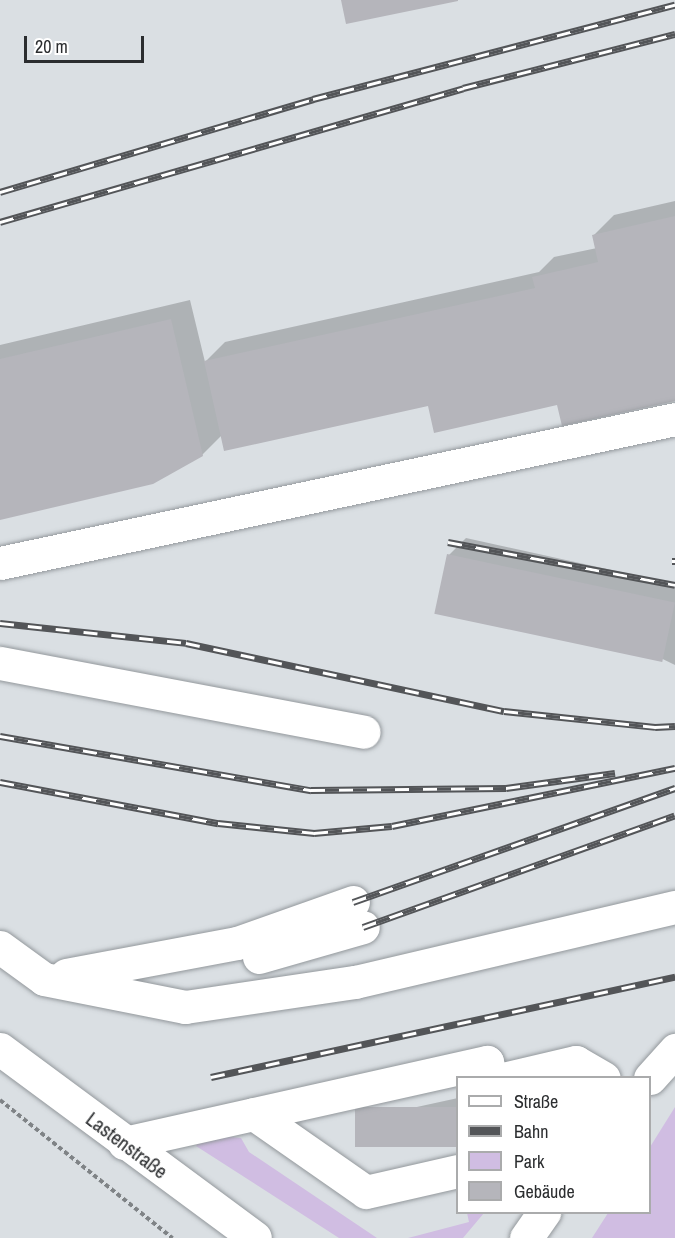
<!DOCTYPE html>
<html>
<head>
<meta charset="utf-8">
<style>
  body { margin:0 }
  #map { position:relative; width:675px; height:1238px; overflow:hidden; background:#dadfe3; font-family:"Archivo Narrow",sans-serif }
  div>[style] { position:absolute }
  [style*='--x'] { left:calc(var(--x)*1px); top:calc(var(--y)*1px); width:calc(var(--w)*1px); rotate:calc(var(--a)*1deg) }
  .green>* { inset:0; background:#d0bde2 }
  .shadow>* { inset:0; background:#0003 }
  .building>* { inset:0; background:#b5b5bb; transform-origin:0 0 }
  .path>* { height:4px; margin-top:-2px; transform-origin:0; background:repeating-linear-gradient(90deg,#7f8386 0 4.5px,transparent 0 7.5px) }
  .roads { filter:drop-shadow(0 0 2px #93989c) drop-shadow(0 0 2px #93989c) }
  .minor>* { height:33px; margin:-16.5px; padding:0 16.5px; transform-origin:16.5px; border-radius:16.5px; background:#fff }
  .rail>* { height:7px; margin-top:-3.5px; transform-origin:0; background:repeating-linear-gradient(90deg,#fff 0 14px,#535558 0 28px); box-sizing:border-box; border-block:2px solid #535558 }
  span { translate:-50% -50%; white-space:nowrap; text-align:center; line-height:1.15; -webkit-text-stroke:5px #fff; paint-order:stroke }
  .street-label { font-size:20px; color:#2b2d2f }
  .legend { position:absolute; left:456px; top:1076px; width:195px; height:138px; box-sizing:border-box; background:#fff; border:2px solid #aaabac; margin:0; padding:8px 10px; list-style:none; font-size:18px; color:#2b2d2f }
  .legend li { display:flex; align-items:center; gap:12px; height:30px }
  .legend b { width:30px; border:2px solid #aaabac }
  .scale { position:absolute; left:24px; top:36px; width:120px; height:27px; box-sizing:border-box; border:3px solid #2b2d2f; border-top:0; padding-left:8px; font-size:18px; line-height:21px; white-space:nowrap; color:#2b2d2f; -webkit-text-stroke:4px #fff; paint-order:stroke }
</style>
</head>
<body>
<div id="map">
  <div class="green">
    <div style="clip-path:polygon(675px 1107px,675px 1238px,592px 1238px,608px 1213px,650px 1212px,650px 1147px)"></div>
    <div style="clip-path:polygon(222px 1136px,241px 1138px,249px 1152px,377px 1238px,339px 1238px,196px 1146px,203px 1138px)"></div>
    <div style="clip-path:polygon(467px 1213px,484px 1213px,463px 1238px,408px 1238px,469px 1222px)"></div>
  </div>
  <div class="shadow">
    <div style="clip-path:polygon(675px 201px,675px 400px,430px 405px,222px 435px,202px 455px,0 518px,0 345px,190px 300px,205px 362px,225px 342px,539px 272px,554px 257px,597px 248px,594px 235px,614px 215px)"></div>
    <div style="clip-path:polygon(466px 538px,675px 584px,675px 665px,449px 555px)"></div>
    <div style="clip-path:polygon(458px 1098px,458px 1145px,358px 1130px,371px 1117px)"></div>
  </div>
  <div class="building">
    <div style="clip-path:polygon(341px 0,458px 0,458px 1px,346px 24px)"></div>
    <div style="clip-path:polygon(675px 216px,675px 401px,562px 426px,557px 405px,434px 433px,428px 406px,224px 451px,204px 361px,535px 288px,532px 277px,598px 262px,592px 235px)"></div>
    <div style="clip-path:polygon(171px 319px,203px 456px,153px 484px,0 520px,0 359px)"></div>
    <div style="left:447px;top:554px;width:233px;height:61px;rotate:12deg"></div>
    <div style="left:458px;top:1107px;width:40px;height:103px;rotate:90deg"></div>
  </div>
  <div class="path">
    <div style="--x:0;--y:1100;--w:221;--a:38.7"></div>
  </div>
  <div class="roads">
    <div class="minor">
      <div style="--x:0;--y:563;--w:690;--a:-12.04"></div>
      <div style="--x:0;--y:663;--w:370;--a:10.7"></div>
      <div style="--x:0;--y:947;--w:54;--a:36"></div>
      <div style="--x:44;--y:979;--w:144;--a:11.2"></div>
      <div style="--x:185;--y:1007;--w:172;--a:-8.4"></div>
      <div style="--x:355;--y:982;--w:329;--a:-13.2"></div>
      <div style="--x:259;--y:957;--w:108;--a:-16.1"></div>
      <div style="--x:66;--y:975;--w:174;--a:-10.6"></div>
      <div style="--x:237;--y:943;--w:123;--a:-19.5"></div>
      <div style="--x:0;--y:1049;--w:317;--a:36.5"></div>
      <div style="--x:507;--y:1078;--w:71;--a:-13.1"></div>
      <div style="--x:576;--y:1062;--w:32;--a:30"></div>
      <div style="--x:650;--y:1078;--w:38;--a:-48"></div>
      <div style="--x:254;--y:1114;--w:136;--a:34.9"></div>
      <div style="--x:366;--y:1192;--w:94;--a:-12.9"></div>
      <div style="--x:124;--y:1143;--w:372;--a:-12.6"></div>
      <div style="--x:487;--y:1062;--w:16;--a:76"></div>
      <div style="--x:526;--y:1238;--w:32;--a:-55"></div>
    </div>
  </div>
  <div class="rail">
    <div style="--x:0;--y:192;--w:327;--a:-16.5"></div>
    <div style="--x:313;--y:99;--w:374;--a:-14.6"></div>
    <div style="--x:0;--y:222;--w:482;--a:-16.1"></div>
    <div style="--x:463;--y:88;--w:219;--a:-14.3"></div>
    <div style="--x:448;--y:542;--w:231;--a:10.7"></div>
    <div style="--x:672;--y:561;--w:3;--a:0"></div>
    <div style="--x:0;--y:623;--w:187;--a:6.1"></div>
    <div style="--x:186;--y:643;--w:325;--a:12.1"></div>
    <div style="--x:504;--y:711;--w:152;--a:6"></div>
    <div style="--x:655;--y:727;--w:20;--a:-3"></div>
    <div style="--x:0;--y:736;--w:316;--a:9.9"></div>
    <div style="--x:311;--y:790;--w:195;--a:-0.6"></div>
    <div style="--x:506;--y:788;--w:110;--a:-7.8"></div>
    <div style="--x:0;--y:782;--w:222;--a:10.7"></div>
    <div style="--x:218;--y:823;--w:97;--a:5.9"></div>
    <div style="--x:314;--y:833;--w:78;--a:-5.1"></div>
    <div style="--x:392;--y:826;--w:289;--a:-11.6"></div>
    <div style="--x:353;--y:902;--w:342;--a:-19.5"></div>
    <div style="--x:363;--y:927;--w:331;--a:-19.7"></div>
    <div style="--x:211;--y:1077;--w:475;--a:-12.2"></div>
  </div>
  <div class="street-label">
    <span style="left:127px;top:1145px;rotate:37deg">Lastenstraße</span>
  </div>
  <ul class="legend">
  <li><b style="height:8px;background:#fff"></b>Straße</li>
  <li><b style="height:8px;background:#535558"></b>Bahn</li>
  <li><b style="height:16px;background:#d0bde2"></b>Park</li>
  <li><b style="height:16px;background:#b5b5bb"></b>Gebäude</li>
  </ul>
  <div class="scale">20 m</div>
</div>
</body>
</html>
